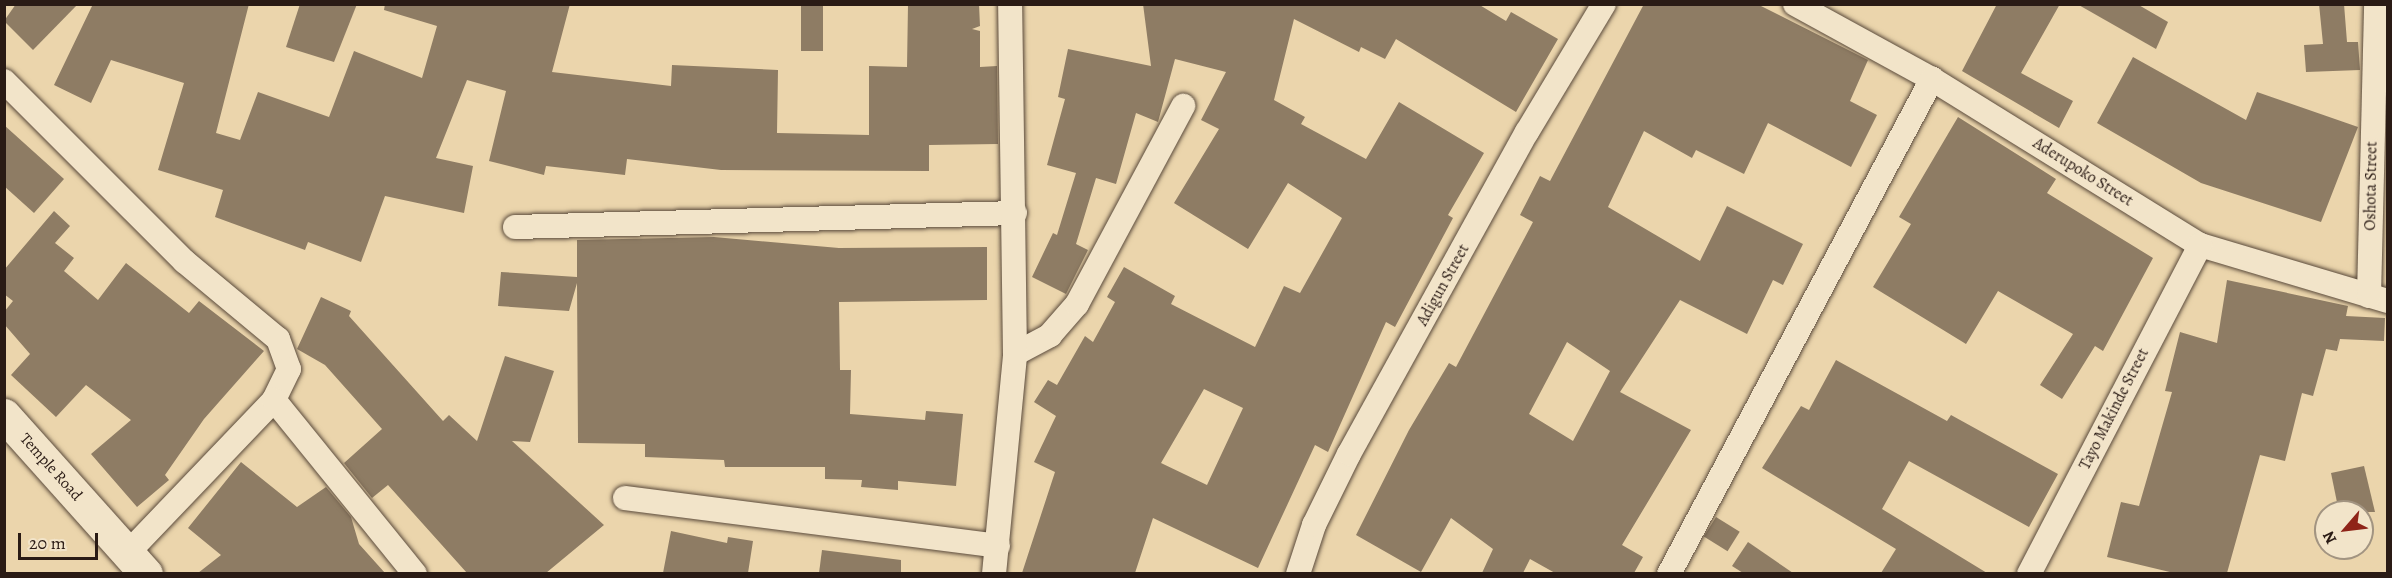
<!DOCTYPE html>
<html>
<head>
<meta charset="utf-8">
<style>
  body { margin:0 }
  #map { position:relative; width:2392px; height:578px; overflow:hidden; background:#ebd5ac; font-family:Alegreya,serif }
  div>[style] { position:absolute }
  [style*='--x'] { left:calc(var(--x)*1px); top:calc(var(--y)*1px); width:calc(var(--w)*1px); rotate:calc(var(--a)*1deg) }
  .building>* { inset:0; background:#8e7c64; transform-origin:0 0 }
  .roads { filter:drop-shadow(0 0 2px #5a4a3b) drop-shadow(0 0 2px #5a4a3b) }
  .street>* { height:24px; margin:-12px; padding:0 12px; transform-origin:12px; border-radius:12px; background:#f2e4c9 }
  .secondary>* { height:33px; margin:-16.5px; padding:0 16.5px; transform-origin:16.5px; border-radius:16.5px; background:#f2e4c9 }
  span { translate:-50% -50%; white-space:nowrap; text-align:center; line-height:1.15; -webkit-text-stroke:4.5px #f2e4c9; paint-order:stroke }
  .street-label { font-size:16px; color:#2a1b15 }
  .frame { position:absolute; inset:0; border:6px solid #2a1b15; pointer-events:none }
  .north { position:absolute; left:2314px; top:500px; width:60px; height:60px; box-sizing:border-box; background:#f2e4c9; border:2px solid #a29481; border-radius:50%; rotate:242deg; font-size:16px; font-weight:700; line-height:24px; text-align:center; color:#2a1b15 }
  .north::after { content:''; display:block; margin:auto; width:21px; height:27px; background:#8f2418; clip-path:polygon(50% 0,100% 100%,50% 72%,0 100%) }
  .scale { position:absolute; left:18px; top:533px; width:80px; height:27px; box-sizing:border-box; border:3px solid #2a1b15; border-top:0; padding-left:8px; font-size:18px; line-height:21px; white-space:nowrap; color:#2a1b15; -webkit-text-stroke:4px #f2e4c9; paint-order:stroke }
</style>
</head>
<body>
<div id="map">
  <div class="building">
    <div style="clip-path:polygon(16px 4px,78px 4px,33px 50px,4px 21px)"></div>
    <div style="clip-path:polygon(93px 4px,249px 4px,216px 133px,240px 140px,258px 92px,329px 117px,354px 51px,422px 78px,437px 26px,384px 10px,385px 4px,570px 4px,552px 72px,671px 86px,672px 65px,778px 70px,777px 133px,869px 135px,869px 66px,907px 67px,908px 4px,979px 4px,980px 26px,972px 29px,980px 31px,980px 67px,997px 66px,998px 144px,929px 145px,929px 171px,721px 170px,627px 159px,625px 175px,546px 166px,544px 175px,489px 161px,506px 91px,467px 80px,436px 158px,473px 166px,464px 213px,385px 196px,361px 262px,308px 242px,305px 250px,215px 217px,223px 190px,158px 170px,184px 83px,111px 60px,91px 103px,54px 85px)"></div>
    <div style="clip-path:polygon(300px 4px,357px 4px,334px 62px,286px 47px)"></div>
    <div style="left:801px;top:4px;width:22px;height:47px"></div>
    <div style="clip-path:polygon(evenodd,1143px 4px,1478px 4px,1506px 21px,1511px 12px,1558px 39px,1516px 112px,1396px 39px,1385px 59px,1361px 47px,1359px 52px,1294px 19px,1274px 100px,1305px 117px,1301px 124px,1366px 159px,1399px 102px,1484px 153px,1448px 215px,1453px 218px,1395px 327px,1386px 322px,1328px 452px,1315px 445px,1258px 568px,1153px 518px,1135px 573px,1022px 573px,1055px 472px,1034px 462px,1056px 416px,1034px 402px,1048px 380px,1057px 385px,1085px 336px,1093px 342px,1115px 302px,1107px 297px,1124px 267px,1175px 296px,1171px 304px,1255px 347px,1284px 286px,1300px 293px,1342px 218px,1288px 183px,1248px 249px,1174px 203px,1219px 129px,1201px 120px,1226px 72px,1175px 59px,1158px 122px,1136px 113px,1116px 184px,1096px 178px,1076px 244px,1088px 250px,1066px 294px,1032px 277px,1053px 233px,1057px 235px,1076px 173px,1047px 165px,1065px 99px,1058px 97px,1068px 49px,1151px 66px,1143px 4px,1204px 389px,1243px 408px,1207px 485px,1161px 463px,1204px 389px)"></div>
    <div style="clip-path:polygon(evenodd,1644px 4px,1757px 4px,1868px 60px,1850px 101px,1877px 115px,1851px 167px,1768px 123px,1744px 174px,1696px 150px,1692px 158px,1644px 131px,1608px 207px,1700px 261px,1727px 206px,1803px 244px,1783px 285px,1773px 280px,1747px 334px,1680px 300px,1620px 392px,1691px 430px,1622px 545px,1643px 557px,1634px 573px,1555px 573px,1530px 559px,1523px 573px,1482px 573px,1493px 549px,1451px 518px,1421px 572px,1356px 535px,1409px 430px,1449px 363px,1456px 367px,1533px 222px,1520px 215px,1540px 176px,1550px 181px,1644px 4px,1567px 342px,1610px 371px,1573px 441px,1529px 414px,1567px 342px)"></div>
    <div style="clip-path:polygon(1997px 4px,2060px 4px,2021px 73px,2073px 101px,2059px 128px,1962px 71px)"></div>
    <div style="clip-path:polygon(2077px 4px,2137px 4px,2168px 22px,2156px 49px)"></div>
    <div style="clip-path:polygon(2319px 4px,2344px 4px,2347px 42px,2358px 42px,2360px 70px,2306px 72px,2304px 45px,2323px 44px)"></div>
    <div style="clip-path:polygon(2133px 57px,2246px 120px,2257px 92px,2358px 127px,2321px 222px,2201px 183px,2097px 123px)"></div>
    <div style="clip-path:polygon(1958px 117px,2056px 179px,2047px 193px,2153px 258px,2103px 351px,2095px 346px,2062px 399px,2040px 385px,2073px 334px,1998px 291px,1966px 344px,1873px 287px,1911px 224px,1899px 217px)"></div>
    <div style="clip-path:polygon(4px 125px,64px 179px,34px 213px,4px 186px)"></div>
    <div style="clip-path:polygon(54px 211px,70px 226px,55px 243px,74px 258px,64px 271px,98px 300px,126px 263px,189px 313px,199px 301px,264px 351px,204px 419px,165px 475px,169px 480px,137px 507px,91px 454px,131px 420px,86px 385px,56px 417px,11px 375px,30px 354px,4px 324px,4px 312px,13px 301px,4px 294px,4px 270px)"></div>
    <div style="clip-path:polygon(714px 237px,839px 248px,987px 247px,987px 300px,839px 302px,840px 370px,851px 370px,850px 414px,925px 420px,926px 411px,963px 414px,956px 486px,898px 481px,898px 490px,861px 487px,862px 480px,825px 479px,825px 467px,725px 467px,724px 460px,645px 457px,645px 444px,578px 443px,577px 283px,569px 311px,498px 306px,501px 272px,577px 277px,577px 240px)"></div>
    <div style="clip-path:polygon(2227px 280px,2348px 306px,2346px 316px,2385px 318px,2384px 341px,2340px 339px,2337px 351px,2326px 349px,2313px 396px,2302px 393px,2285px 461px,2260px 455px,2227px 573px,2174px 573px,2107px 557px,2121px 502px,2139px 506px,2172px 392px,2165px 391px,2180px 332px,2217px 343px)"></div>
    <div style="clip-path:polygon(321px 297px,351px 311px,349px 316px,443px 421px,449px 415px,477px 441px,505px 356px,554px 371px,530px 442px,512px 441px,604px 525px,546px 573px,467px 573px,388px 485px,372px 498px,344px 463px,382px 429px,325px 365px,297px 349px)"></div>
    <div style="clip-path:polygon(1836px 360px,1947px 421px,1951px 415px,2058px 474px,2029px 527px,1909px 461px,1882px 509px,1987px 573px,1881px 573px,1896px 549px,1762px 468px,1801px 406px,1809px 410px)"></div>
    <div style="clip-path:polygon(241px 462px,297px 507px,326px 487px,351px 517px,359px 544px,385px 573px,198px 573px,221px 555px,188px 528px)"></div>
    <div style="clip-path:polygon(2364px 466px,2375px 512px,2339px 512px,2331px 473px)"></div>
    <div style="left:1716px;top:517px;width:28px;height:23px;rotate:32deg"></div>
    <div style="clip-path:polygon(671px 531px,727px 543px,728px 537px,753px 541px,748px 573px,663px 573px)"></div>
    <div style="clip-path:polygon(1748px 542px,1793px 573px,1743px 573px,1732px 566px)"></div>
    <div style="clip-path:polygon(822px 550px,901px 560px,901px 573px,819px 573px)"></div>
  </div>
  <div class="roads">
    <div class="street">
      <div style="--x:1795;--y:4;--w:156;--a:28.7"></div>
      <div style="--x:1932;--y:79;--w:315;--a:31.8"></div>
      <div style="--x:2200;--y:245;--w:196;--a:16.6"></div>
      <div style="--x:4;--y:81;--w:255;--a:45"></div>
      <div style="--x:184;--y:261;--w:122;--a:39.7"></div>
      <div style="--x:278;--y:339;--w:32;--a:70"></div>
      <div style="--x:289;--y:369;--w:34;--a:116"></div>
      <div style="--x:274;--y:400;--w:211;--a:133.7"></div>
      <div style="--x:515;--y:227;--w:500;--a:-1.6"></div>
      <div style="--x:2369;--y:296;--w:292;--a:-88.6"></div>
      <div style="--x:1015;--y:354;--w:40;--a:-28"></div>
      <div style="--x:1050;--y:335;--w:41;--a:-48.9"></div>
      <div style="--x:1077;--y:304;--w:225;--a:-61.8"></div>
      <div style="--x:274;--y:400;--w:224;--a:51"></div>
      <div style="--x:625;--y:498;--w:376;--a:7.3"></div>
      <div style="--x:994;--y:574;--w:221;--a:-84.5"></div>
      <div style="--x:1015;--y:354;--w:350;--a:-90.8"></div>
      <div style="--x:1298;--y:574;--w:52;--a:-71.9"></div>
      <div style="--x:1314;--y:525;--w:79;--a:-63.8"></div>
      <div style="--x:1349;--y:454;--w:368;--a:-61.1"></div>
      <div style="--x:1527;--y:132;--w:149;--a:-59"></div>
      <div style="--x:1669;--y:574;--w:561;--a:-62.02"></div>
      <div style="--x:2029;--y:574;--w:371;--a:-62.5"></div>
    </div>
    <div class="secondary">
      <div style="--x:4;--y:415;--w:213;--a:48.2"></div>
    </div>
  </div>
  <div class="street-label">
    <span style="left:2083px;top:172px;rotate:32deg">Aderupoko Street</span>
    <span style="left:2371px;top:186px;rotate:-89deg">Oshota Street</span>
    <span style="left:1443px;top:285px;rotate:-61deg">Adigun Street</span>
    <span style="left:2114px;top:409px;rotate:-63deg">Tayo Makinde Street</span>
    <span style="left:51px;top:467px;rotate:48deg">Temple Road</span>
  </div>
  <div class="frame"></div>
  <div class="north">N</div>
  <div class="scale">20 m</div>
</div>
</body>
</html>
